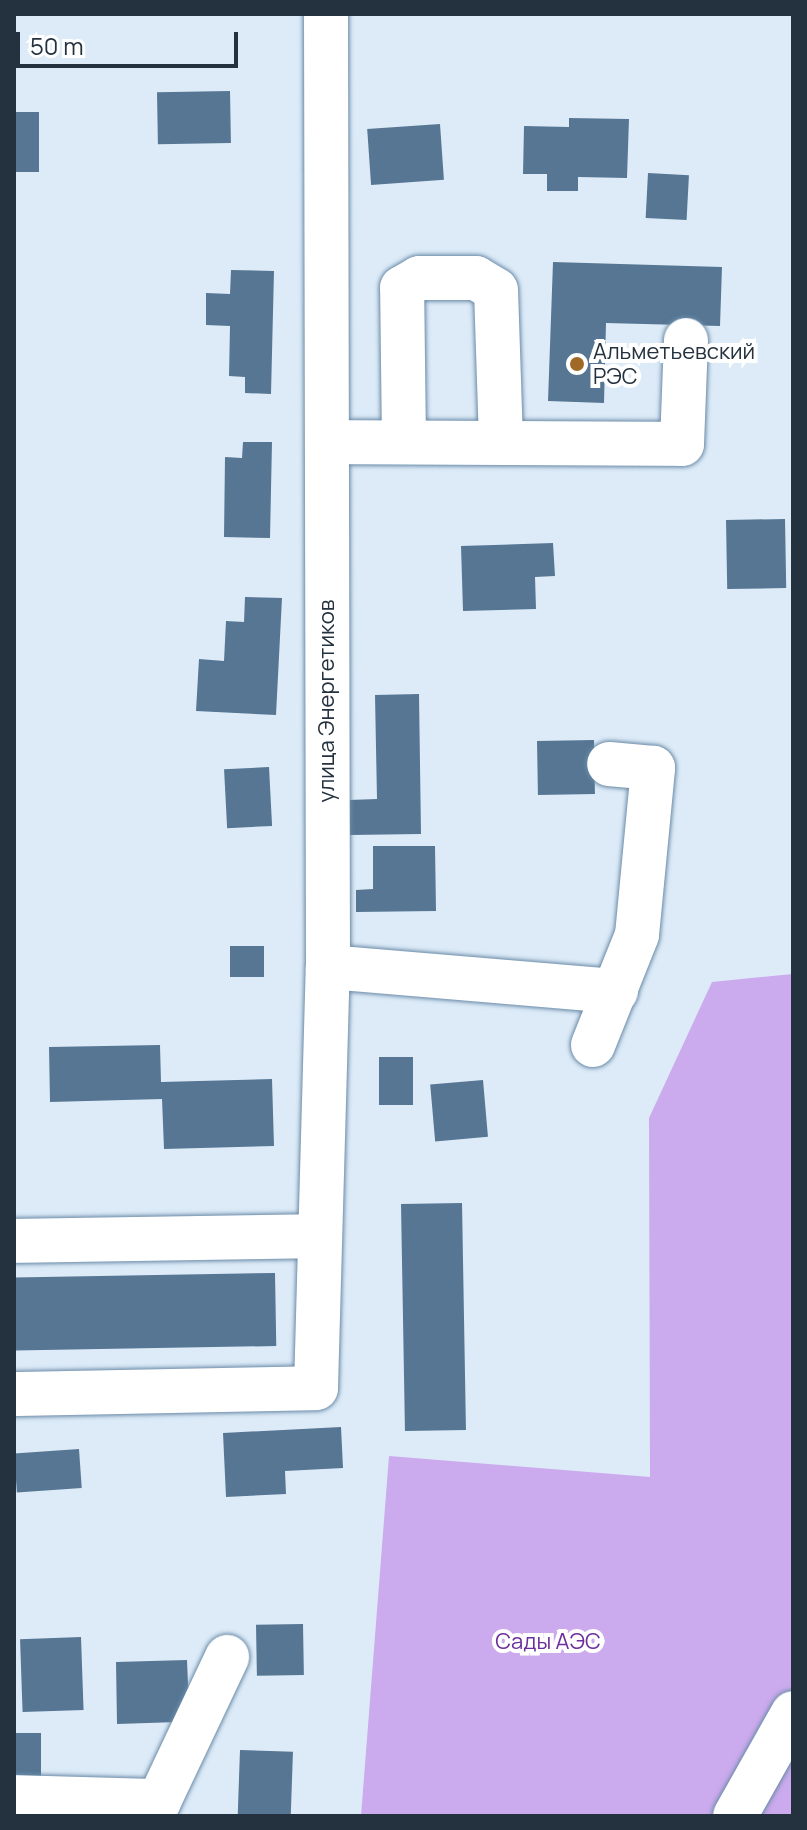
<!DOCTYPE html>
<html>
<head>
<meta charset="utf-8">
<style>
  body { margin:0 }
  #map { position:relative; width:807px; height:1830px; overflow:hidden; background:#ddebf8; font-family:Manrope,sans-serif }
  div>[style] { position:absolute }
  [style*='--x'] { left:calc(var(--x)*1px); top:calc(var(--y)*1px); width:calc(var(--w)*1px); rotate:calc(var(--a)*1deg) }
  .green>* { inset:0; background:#cbaaed }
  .building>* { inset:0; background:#567693; transform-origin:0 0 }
  .roads { filter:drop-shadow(0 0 2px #6a8ba8) drop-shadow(0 0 2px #6a8ba8) }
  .minor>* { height:44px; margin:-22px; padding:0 22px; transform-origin:22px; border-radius:22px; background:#fff }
  .dots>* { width:22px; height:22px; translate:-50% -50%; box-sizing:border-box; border:4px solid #fff; border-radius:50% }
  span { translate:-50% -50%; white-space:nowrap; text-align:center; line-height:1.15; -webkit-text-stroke:8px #fff; paint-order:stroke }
  .poi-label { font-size:22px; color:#24323f }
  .left { translate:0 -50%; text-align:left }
  .street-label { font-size:22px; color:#24323f }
  .park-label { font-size:22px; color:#6d2e9d }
  .frame { position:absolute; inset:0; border:16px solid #24323f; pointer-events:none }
  .scale { position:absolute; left:16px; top:32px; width:222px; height:36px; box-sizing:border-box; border:4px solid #24323f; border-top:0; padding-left:10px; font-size:24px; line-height:28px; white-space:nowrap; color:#24323f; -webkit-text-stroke:6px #fff; paint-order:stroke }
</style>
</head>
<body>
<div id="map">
  <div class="green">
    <div style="clip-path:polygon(793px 974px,793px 1816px,361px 1816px,389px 1456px,650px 1477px,649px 1118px,712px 982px)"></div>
  </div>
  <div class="building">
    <div style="left:230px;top:91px;width:52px;height:73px;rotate:89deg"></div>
    <div style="left:14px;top:112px;width:25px;height:60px"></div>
    <div style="clip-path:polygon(569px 118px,629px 119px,627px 178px,578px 177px,578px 191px,547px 191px,547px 174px,523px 174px,524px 126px,569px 127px)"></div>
    <div style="left:440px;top:124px;width:56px;height:73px;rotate:86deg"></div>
    <div style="left:648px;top:173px;width:41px;height:45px;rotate:3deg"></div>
    <div style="clip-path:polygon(553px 262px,722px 267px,720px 326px,606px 323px,604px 403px,548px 401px)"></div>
    <div style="clip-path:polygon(231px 270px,274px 271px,271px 394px,245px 393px,245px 377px,229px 376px,230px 326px,206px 325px,206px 293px,230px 294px)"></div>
    <div style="clip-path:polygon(243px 442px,272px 442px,270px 538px,224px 537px,225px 457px,242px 458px)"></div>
    <div style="left:785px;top:519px;width:69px;height:59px;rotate:89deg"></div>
    <div style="clip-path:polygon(553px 543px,555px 576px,535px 577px,536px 609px,463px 611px,461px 546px)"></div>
    <div style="clip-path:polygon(245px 597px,282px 598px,276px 715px,196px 711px,199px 659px,224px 661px,226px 621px,244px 622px)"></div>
    <div style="clip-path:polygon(419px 694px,421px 834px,350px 835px,349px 800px,377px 799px,375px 695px)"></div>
    <div style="left:594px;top:740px;width:54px;height:57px;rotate:89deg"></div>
    <div style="left:269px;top:767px;width:59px;height:45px;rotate:87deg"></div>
    <div style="clip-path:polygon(373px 846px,435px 846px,436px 911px,356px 912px,356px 890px,373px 889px)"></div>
    <div style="left:230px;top:946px;width:34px;height:31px"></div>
    <div style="clip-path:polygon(160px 1045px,161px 1082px,272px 1079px,274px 1146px,164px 1149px,162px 1099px,50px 1102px,49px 1047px)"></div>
    <div style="left:413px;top:1057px;width:48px;height:34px;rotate:90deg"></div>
    <div style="left:483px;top:1080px;width:57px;height:53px;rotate:85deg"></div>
    <div style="left:462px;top:1203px;width:227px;height:61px;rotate:89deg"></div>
    <div style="left:275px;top:1273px;width:73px;height:261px;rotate:89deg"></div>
    <div style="clip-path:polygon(341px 1427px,343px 1468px,285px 1471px,286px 1494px,226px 1497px,223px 1433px)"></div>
    <div style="left:79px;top:1449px;width:39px;height:65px;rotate:86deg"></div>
    <div style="left:303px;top:1624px;width:51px;height:47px;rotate:89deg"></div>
    <div style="left:81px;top:1637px;width:73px;height:61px;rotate:88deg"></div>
    <div style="clip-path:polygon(187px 1660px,189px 1708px,178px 1708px,178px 1722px,117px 1724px,116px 1662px)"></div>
    <div style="left:14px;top:1733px;width:27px;height:51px"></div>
    <div style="left:240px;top:1750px;width:53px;height:66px;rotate:2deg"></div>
  </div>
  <div class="roads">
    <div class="minor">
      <div style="--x:327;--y:442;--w:355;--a:0.3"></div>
      <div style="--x:682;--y:444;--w:104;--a:-87.8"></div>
      <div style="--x:404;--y:442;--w:154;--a:-90.7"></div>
      <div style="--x:402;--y:288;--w:20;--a:-30"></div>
      <div style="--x:419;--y:278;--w:57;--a:0"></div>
      <div style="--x:476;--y:278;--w:23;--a:31"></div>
      <div style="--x:496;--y:290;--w:153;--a:88.1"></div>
      <div style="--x:328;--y:967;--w:289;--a:4.8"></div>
      <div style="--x:593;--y:1045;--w:118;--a:-68.2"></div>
      <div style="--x:637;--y:935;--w:168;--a:-84.5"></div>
      <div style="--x:653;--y:768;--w:44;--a:-174.8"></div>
      <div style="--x:14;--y:1241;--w:306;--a:-0.9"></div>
      <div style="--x:14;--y:1394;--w:302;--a:-1.1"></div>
      <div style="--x:316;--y:1388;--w:421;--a:-88.4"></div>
      <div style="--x:328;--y:967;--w:953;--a:-90.12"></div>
      <div style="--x:14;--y:1797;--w:145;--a:1.6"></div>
      <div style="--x:152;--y:1816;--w:176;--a:-64.7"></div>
      <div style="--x:735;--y:1816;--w:118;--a:-60.6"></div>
    </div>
  </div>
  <div class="dots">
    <div style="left:577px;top:364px;background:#a16926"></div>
  </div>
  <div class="poi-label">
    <span class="left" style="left:593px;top:364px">Альметьевский<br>РЭС</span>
  </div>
  <div class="street-label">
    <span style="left:327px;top:701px;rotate:-90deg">улица Энергетиков</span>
  </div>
  <div class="park-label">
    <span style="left:548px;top:1642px">Сады АЭС</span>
  </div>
  <div class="frame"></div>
  <div class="scale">50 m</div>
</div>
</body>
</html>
